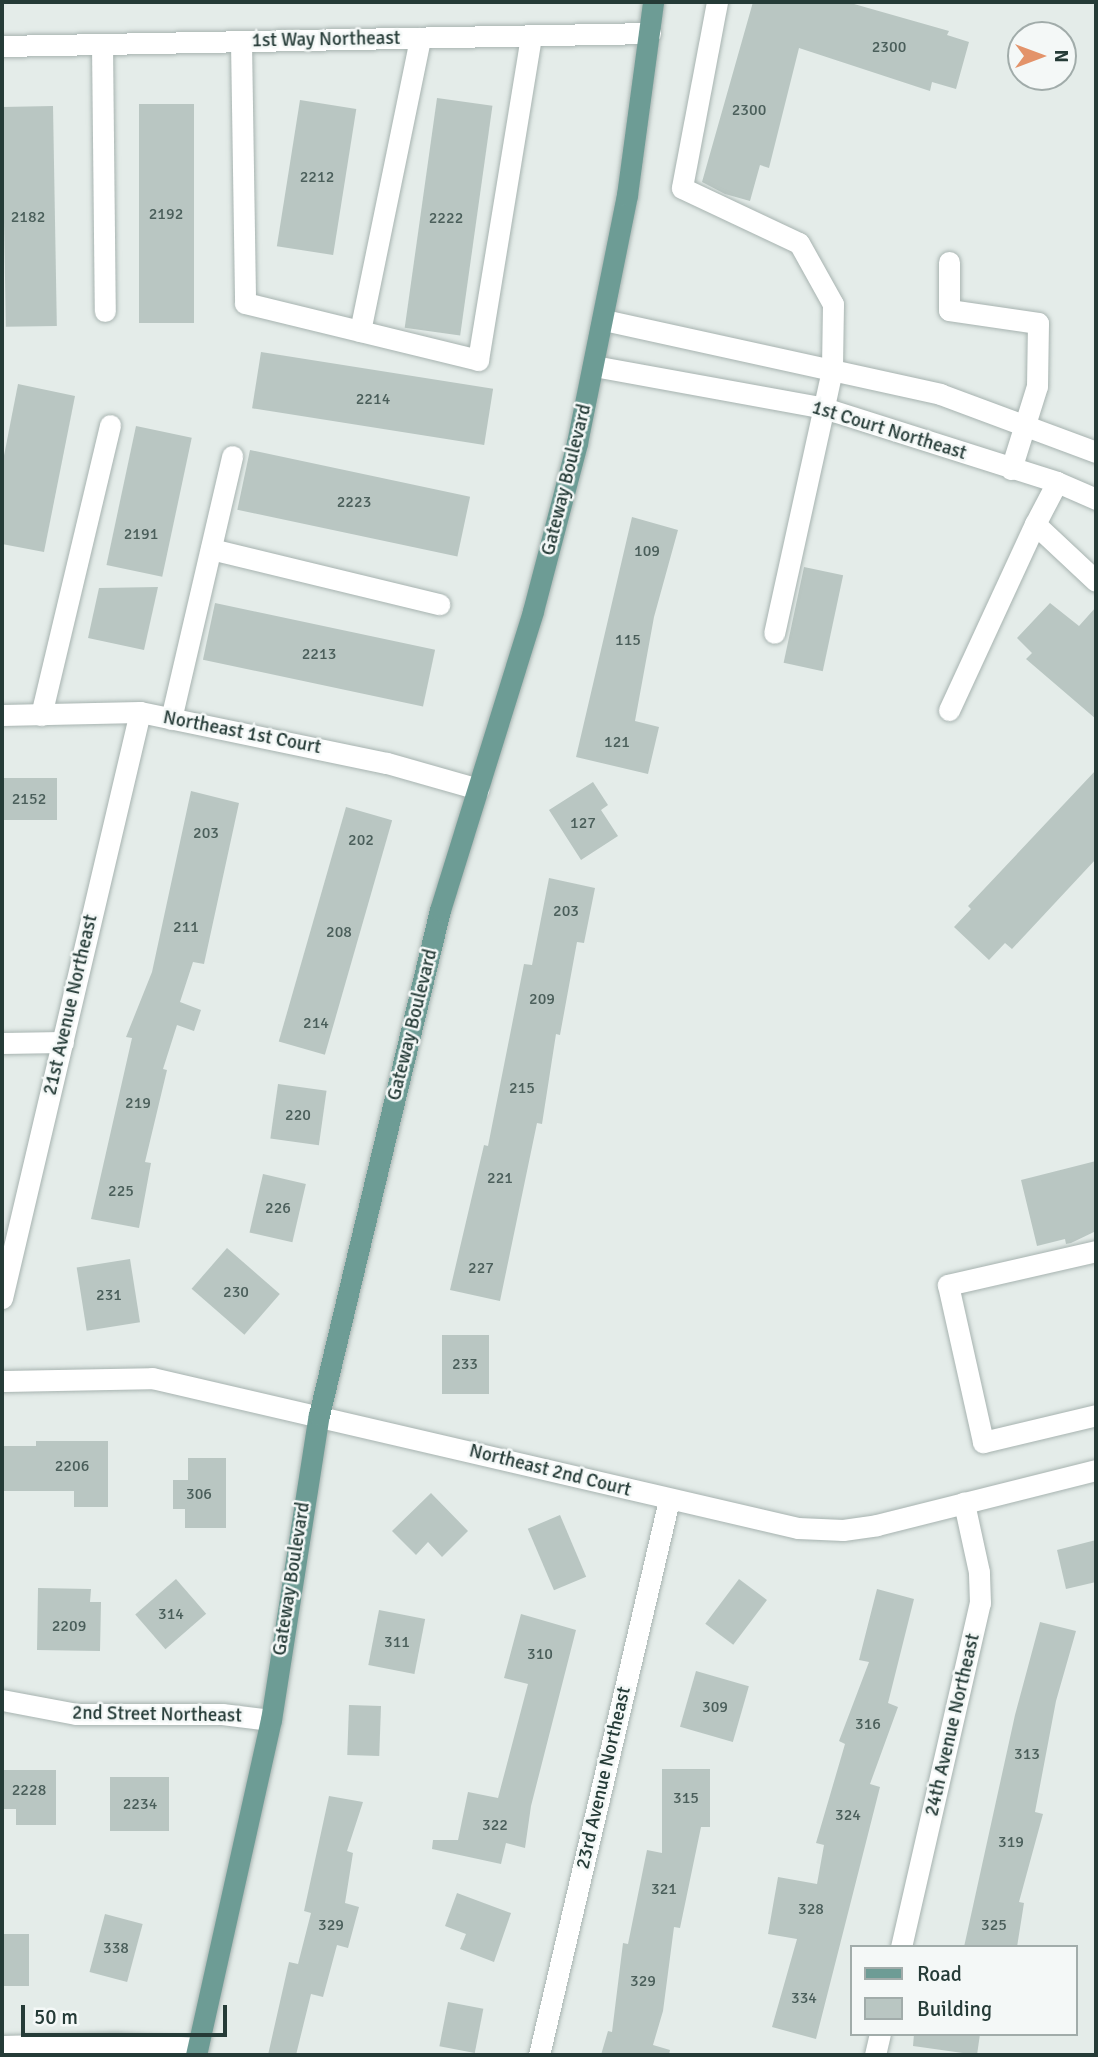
<!DOCTYPE html>
<html>
<head>
<meta charset="utf-8">
<style>
  body { margin:0 }
  #map { position:relative; width:1098px; height:2057px; overflow:hidden; background:#e4ece9; font-family:Signika,sans-serif }
  div>[style] { position:absolute }
  [style*='--x'] { left:calc(var(--x)*1px); top:calc(var(--y)*1px); width:calc(var(--w)*1px); rotate:calc(var(--a)*1deg) }
  .building>* { inset:0; background:#b9c6c2; transform-origin:0 0 }
  .roads { filter:drop-shadow(0 0 2px #a7b3b0) drop-shadow(0 0 2px #a7b3b0) }
  .minor>* { height:21px; margin:-10.5px; padding:0 10.5px; transform-origin:10.5px; border-radius:10.5px; background:#fff }
  .major>* { height:21px; margin:-10.5px; padding:0 10.5px; transform-origin:10.5px; border-radius:10.5px; background:#6d9c95 }
  span { translate:-50% -50%; white-space:nowrap; text-align:center; line-height:1.15; -webkit-text-stroke:5px #f4f8f7; paint-order:stroke }
  .number-label { font-size:16px; color:#4a5e5a }
  .number-label span { -webkit-text-stroke-width:0 }
  .street-label { font-size:19px; color:#253b37 }
  .frame { position:absolute; inset:0; border:4px solid #253b37; pointer-events:none }
  .legend { position:absolute; left:850px; top:1945px; width:228px; height:91px; box-sizing:border-box; background:#f4f8f7; border:2px solid #a1acaa; margin:0; padding:9px 12px; list-style:none; font-size:21px; color:#253b37 }
  .legend li { display:flex; align-items:center; gap:14px; height:35px }
  .legend b { width:35px; border:2px solid #a1acaa }
  .north { position:absolute; left:1007px; top:21px; width:70px; height:70px; box-sizing:border-box; background:#f4f8f7; border:2px solid #a1acaa; border-radius:50%; rotate:90deg; font-size:19px; font-weight:700; line-height:28px; text-align:center; color:#253b37 }
  .north::after { content:''; display:block; margin:auto; width:24px; height:32px; background:#e3936a; clip-path:polygon(50% 0,100% 100%,50% 72%,0 100%) }
  .scale { position:absolute; left:21px; top:2005px; width:206px; height:32px; box-sizing:border-box; border:4px solid #253b37; border-top:0; padding-left:9px; font-size:21px; line-height:24px; white-space:nowrap; color:#253b37; -webkit-text-stroke:5px #f4f8f7; paint-order:stroke }
</style>
</head>
<body>
<div id="map">
  <div class="building">
    <div style="clip-path:polygon(753px 2px,847px 2px,949px 31px,947px 35px,969px 42px,956px 89px,932px 82px,930px 91px,799px 48px,769px 168px,760px 165px,750px 201px,725px 194px,702px 182px)"></div>
    <div style="left:437px;top:98px;width:56px;height:232px;rotate:8deg"></div>
    <div style="left:300px;top:100px;width:57px;height:148px;rotate:9deg"></div>
    <div style="left:139px;top:104px;width:55px;height:219px"></div>
    <div style="left:53px;top:106px;width:220px;height:51px;rotate:89deg"></div>
    <div style="left:261px;top:352px;width:235px;height:57px;rotate:9deg"></div>
    <div style="clip-path:polygon(18px 384px,75px 396px,44px 552px,2px 544px,2px 466px)"></div>
    <div style="left:136px;top:426px;width:57px;height:142px;rotate:12deg"></div>
    <div style="left:250px;top:450px;width:225px;height:61px;rotate:12deg"></div>
    <div style="clip-path:polygon(632px 517px,678px 530px,654px 617px,635px 721px,659px 727px,648px 774px,576px 757px)"></div>
    <div style="left:804px;top:567px;width:40px;height:98px;rotate:12deg"></div>
    <div style="clip-path:polygon(158px 587px,144px 650px,88px 638px,99px 588px)"></div>
    <div style="left:215px;top:603px;width:225px;height:58px;rotate:12deg"></div>
    <div style="clip-path:polygon(1050px 603px,1079px 626px,1096px 607px,1096px 719px,1026px 659px,1032px 653px,1017px 638px)"></div>
    <div style="clip-path:polygon(1096px 770px,1096px 859px,1012px 949px,1005px 943px,989px 960px,954px 927px,971px 909px,968px 906px)"></div>
    <div style="left:2px;top:778px;width:55px;height:42px"></div>
    <div style="clip-path:polygon(593px 782px,608px 805px,601px 810px,618px 836px,581px 860px,549px 810px)"></div>
    <div style="clip-path:polygon(191px 791px,239px 803px,204px 964px,193px 962px,180px 1002px,201px 1010px,194px 1031px,177px 1025px,163px 1069px,167px 1070px,145px 1162px,151px 1163px,139px 1228px,91px 1219px,132px 1038px,126px 1037px,152px 972px)"></div>
    <div style="left:346px;top:807px;width:48px;height:244px;rotate:16deg"></div>
    <div style="clip-path:polygon(549px 878px,595px 888px,584px 943px,577px 942px,560px 1035px,556px 1034px,542px 1124px,537px 1123px,500px 1301px,450px 1290px,484px 1145px,488px 1146px,524px 964px,532px 965px)"></div>
    <div style="left:278px;top:1084px;width:49px;height:55px;rotate:8deg"></div>
    <div style="clip-path:polygon(1096px 1161px,1096px 1231px,1071px 1243px,1066px 1244px,1065px 1239px,1037px 1246px,1021px 1180px)"></div>
    <div style="left:263px;top:1174px;width:44px;height:60px;rotate:13deg"></div>
    <div style="left:227px;top:1248px;width:70px;height:54px;rotate:41deg"></div>
    <div style="left:130px;top:1259px;width:64px;height:54px;rotate:81deg"></div>
    <div style="left:442px;top:1335px;width:47px;height:59px"></div>
    <div style="clip-path:polygon(36px 1441px,108px 1441px,108px 1507px,74px 1507px,74px 1491px,2px 1491px,2px 1446px,36px 1446px)"></div>
    <div style="clip-path:polygon(188px 1458px,226px 1458px,226px 1528px,185px 1528px,185px 1509px,173px 1509px,173px 1480px,188px 1480px)"></div>
    <div style="clip-path:polygon(431px 1493px,468px 1531px,442px 1557px,428px 1542px,416px 1555px,392px 1531px)"></div>
    <div style="left:560px;top:1515px;width:67px;height:35px;rotate:67deg"></div>
    <div style="clip-path:polygon(1096px 1540px,1096px 1582px,1066px 1589px,1057px 1550px)"></div>
    <div style="left:176px;top:1579px;width:46px;height:54px;rotate:49deg"></div>
    <div style="left:739px;top:1579px;width:35px;height:56px;rotate:37deg"></div>
    <div style="clip-path:polygon(38px 1588px,91px 1589px,90px 1602px,101px 1602px,100px 1651px,37px 1650px)"></div>
    <div style="clip-path:polygon(877px 1589px,914px 1599px,888px 1703px,898px 1707px,870px 1784px,880px 1787px,816px 2039px,772px 2027px,797px 1939px,768px 1934px,778px 1877px,817px 1884px,824px 1845px,816px 1843px,845px 1744px,839px 1741px,869px 1662px,859px 1660px)"></div>
    <div style="left:379px;top:1610px;width:47px;height:56px;rotate:11deg"></div>
    <div style="clip-path:polygon(521px 1614px,576px 1630px,531px 1806px,525px 1848px,506px 1843px,501px 1864px,432px 1849px,433px 1840px,458px 1840px,468px 1792px,498px 1798px,528px 1684px,504px 1678px)"></div>
    <div style="clip-path:polygon(1040px 1622px,1076px 1631px,1056px 1701px,1035px 1812px,1043px 1814px,1019px 1902px,1024px 1903px,1017px 1947px,964px 1947px,1015px 1715px)"></div>
    <div style="left:696px;top:1671px;width:55px;height:58px;rotate:16deg"></div>
    <div style="left:349px;top:1705px;width:32px;height:50px;rotate:2deg"></div>
    <div style="clip-path:polygon(662px 1769px,710px 1769px,710px 1827px,701px 1827px,680px 1928px,674px 1927px,663px 2011px,653px 2045px,670px 2050px,669px 2055px,601px 2055px,608px 2031px,612px 2032px,623px 1943px,628px 1944px,647px 1850px,662px 1853px)"></div>
    <div style="clip-path:polygon(2px 1770px,56px 1770px,56px 1825px,16px 1825px,16px 1809px,2px 1809px)"></div>
    <div style="left:110px;top:1777px;width:59px;height:54px"></div>
    <div style="clip-path:polygon(329px 1796px,363px 1802px,347px 1851px,353px 1853px,345px 1903px,359px 1907px,348px 1948px,337px 1945px,323px 1997px,311px 1994px,296px 2055px,268px 2055px,289px 1962px,298px 1964px,311px 1913px,304px 1911px)"></div>
    <div style="clip-path:polygon(457px 1893px,511px 1913px,494px 1962px,460px 1949px,466px 1934px,445px 1926px)"></div>
    <div style="left:105px;top:1914px;width:39px;height:60px;rotate:15deg"></div>
    <div style="left:2px;top:1934px;width:27px;height:52px"></div>
    <div style="left:448px;top:2002px;width:36px;height:45px;rotate:11deg"></div>
    <div style="clip-path:polygon(914px 2034px,980px 2034px,977px 2055px,913px 2046px)"></div>
  </div>
  <div class="roads">
    <div class="minor">
      <div style="--x:717;--y:2;--w:189;--a:100.7"></div>
      <div style="--x:682;--y:188;--w:129;--a:25.2"></div>
      <div style="--x:799;--y:243;--w:70;--a:60.9"></div>
      <div style="--x:833;--y:304;--w:66;--a:90.9"></div>
      <div style="--x:832;--y:370;--w:269;--a:102.4"></div>
      <div style="--x:241;--y:42;--w:261;--a:89.1"></div>
      <div style="--x:245;--y:303;--w:240;--a:13.7"></div>
      <div style="--x:478;--y:360;--w:329;--a:-80.7"></div>
      <div style="--x:102;--y:44;--w:267;--a:89.4"></div>
      <div style="--x:2;--y:46;--w:648;--a:-1.15"></div>
      <div style="--x:949;--y:262;--w:48;--a:90"></div>
      <div style="--x:949;--y:310;--w:90;--a:8.3"></div>
      <div style="--x:1038;--y:323;--w:63;--a:90.9"></div>
      <div style="--x:1037;--y:386;--w:87;--a:107.4"></div>
      <div style="--x:604;--y:320;--w:344;--a:12.4"></div>
      <div style="--x:940;--y:394;--w:166;--a:20.4"></div>
      <div style="--x:360;--y:331;--w:299;--a:-78.4"></div>
      <div style="--x:594;--y:366;--w:234;--a:10.3"></div>
      <div style="--x:824;--y:408;--w:244;--a:17.6"></div>
      <div style="--x:1057;--y:482;--w:43;--a:23.6"></div>
      <div style="--x:1057;--y:482;--w:47;--a:117.6"></div>
      <div style="--x:1035;--y:524;--w:83;--a:43.1"></div>
      <div style="--x:211;--y:549;--w:235;--a:13.6"></div>
      <div style="--x:949;--y:710;--w:205;--a:-65.2"></div>
      <div style="--x:2;--y:715;--w:138;--a:-1.2"></div>
      <div style="--x:140;--y:712;--w:252;--a:11.7"></div>
      <div style="--x:387;--y:763;--w:95;--a:15.9"></div>
      <div style="--x:41;--y:715;--w:298;--a:-76.6"></div>
      <div style="--x:171;--y:719;--w:270;--a:-76.9"></div>
      <div style="--x:2;--y:1043;--w:61;--a:-0.9"></div>
      <div style="--x:1096;--y:1251;--w:152;--a:167.1"></div>
      <div style="--x:948;--y:1285;--w:161;--a:77.4"></div>
      <div style="--x:983;--y:1442;--w:116;--a:-13.4"></div>
      <div style="--x:2;--y:1298;--w:602;--a:-76.75"></div>
      <div style="--x:2;--y:1381;--w:150;--a:-1.1"></div>
      <div style="--x:152;--y:1378;--w:663;--a:13.07"></div>
      <div style="--x:798;--y:1528;--w:45;--a:2.5"></div>
      <div style="--x:843;--y:1530;--w:34;--a:-8"></div>
      <div style="--x:877;--y:1525;--w:226;--a:-14.1"></div>
      <div style="--x:2;--y:1700;--w:75;--a:10.7"></div>
      <div style="--x:76;--y:1714;--w:146;--a:0"></div>
      <div style="--x:222;--y:1714;--w:49;--a:7"></div>
      <div style="--x:901;--y:1947;--w:353;--a:-77.1"></div>
      <div style="--x:980;--y:1603;--w:31;--a:-92"></div>
      <div style="--x:979;--y:1572;--w:71;--a:-102.3"></div>
      <div style="--x:2;--y:2046;--w:113;--a:-1.5"></div>
      <div style="--x:115;--y:2043;--w:82;--a:3.5"></div>
      <div style="--x:539;--y:2055;--w:570;--a:-76.82"></div>
      <div style="--x:875;--y:2055;--w:22;--a:-77"></div>
    </div>
    <div class="major">
      <div style="--x:196;--y:2055;--w:343;--a:-77.4"></div>
      <div style="--x:271;--y:1720;--w:309;--a:-81.1"></div>
      <div style="--x:319;--y:1415;--w:519;--a:-76.53"></div>
      <div style="--x:440;--y:910;--w:313;--a:-72.7"></div>
      <div style="--x:533;--y:611;--w:174;--a:-75.3"></div>
      <div style="--x:577;--y:443;--w:253;--a:-78.6"></div>
      <div style="--x:627;--y:195;--w:195;--a:-82.3"></div>
    </div>
  </div>
  <div class="number-label">
    <span style="left:889px;top:47px">2300</span>
    <span style="left:749px;top:110px">2300</span>
    <span style="left:317px;top:177px">2212</span>
    <span style="left:166px;top:214px">2192</span>
    <span style="left:28px;top:217px">2182</span>
    <span style="left:446px;top:218px">2222</span>
    <span style="left:373px;top:399px">2214</span>
    <span style="left:354px;top:502px">2223</span>
    <span style="left:141px;top:534px">2191</span>
    <span style="left:647px;top:551px">109</span>
    <span style="left:628px;top:640px">115</span>
    <span style="left:319px;top:654px">2213</span>
    <span style="left:617px;top:742px">121</span>
    <span style="left:29px;top:799px">2152</span>
    <span style="left:583px;top:823px">127</span>
    <span style="left:206px;top:833px">203</span>
    <span style="left:361px;top:840px">202</span>
    <span style="left:566px;top:911px">203</span>
    <span style="left:186px;top:927px">211</span>
    <span style="left:339px;top:932px">208</span>
    <span style="left:542px;top:999px">209</span>
    <span style="left:316px;top:1023px">214</span>
    <span style="left:522px;top:1088px">215</span>
    <span style="left:138px;top:1103px">219</span>
    <span style="left:298px;top:1115px">220</span>
    <span style="left:500px;top:1178px">221</span>
    <span style="left:121px;top:1191px">225</span>
    <span style="left:278px;top:1208px">226</span>
    <span style="left:481px;top:1268px">227</span>
    <span style="left:236px;top:1292px">230</span>
    <span style="left:109px;top:1295px">231</span>
    <span style="left:465px;top:1364px">233</span>
    <span style="left:72px;top:1466px">2206</span>
    <span style="left:199px;top:1494px">306</span>
    <span style="left:171px;top:1614px">314</span>
    <span style="left:69px;top:1626px">2209</span>
    <span style="left:397px;top:1642px">311</span>
    <span style="left:540px;top:1654px">310</span>
    <span style="left:715px;top:1707px">309</span>
    <span style="left:868px;top:1724px">316</span>
    <span style="left:1027px;top:1754px">313</span>
    <span style="left:29px;top:1790px">2228</span>
    <span style="left:686px;top:1798px">315</span>
    <span style="left:140px;top:1804px">2234</span>
    <span style="left:848px;top:1815px">324</span>
    <span style="left:495px;top:1825px">322</span>
    <span style="left:1011px;top:1842px">319</span>
    <span style="left:664px;top:1889px">321</span>
    <span style="left:811px;top:1909px">328</span>
    <span style="left:331px;top:1925px">329</span>
    <span style="left:994px;top:1925px">325</span>
    <span style="left:116px;top:1948px">338</span>
    <span style="left:643px;top:1981px">329</span>
    <span style="left:804px;top:1998px">334</span>
  </div>
  <div class="street-label">
    <span style="left:326px;top:40px;rotate:-1deg">1st Way Northeast</span>
    <span style="left:889px;top:431px;rotate:17deg">1st Court Northeast</span>
    <span style="left:567px;top:480px;rotate:-76deg">Gateway Boulevard</span>
    <span style="left:242px;top:733px;rotate:11deg">Northeast 1st Court</span>
    <span style="left:71px;top:1005px;rotate:-77deg">21st Avenue Northeast</span>
    <span style="left:413px;top:1025px;rotate:-76deg">Gateway Boulevard</span>
    <span style="left:550px;top:1471px;rotate:14deg">Northeast 2nd Court</span>
    <span style="left:292px;top:1579px;rotate:-81deg">Gateway Boulevard</span>
    <span style="left:157px;top:1715px;rotate:1deg">2nd Street Northeast</span>
    <span style="left:953px;top:1725px;rotate:-77deg">24th Avenue Northeast</span>
    <span style="left:604px;top:1778px;rotate:-77deg">23rd Avenue Northeast</span>
  </div>
  <div class="frame"></div>
  <ul class="legend">
  <li><b style="height:9px;background:#6d9c95"></b>Road</li>
  <li><b style="height:19px;background:#b9c6c2"></b>Building</li>
  </ul>
  <div class="north">N</div>
  <div class="scale">50 m</div>
</div>
</body>
</html>
